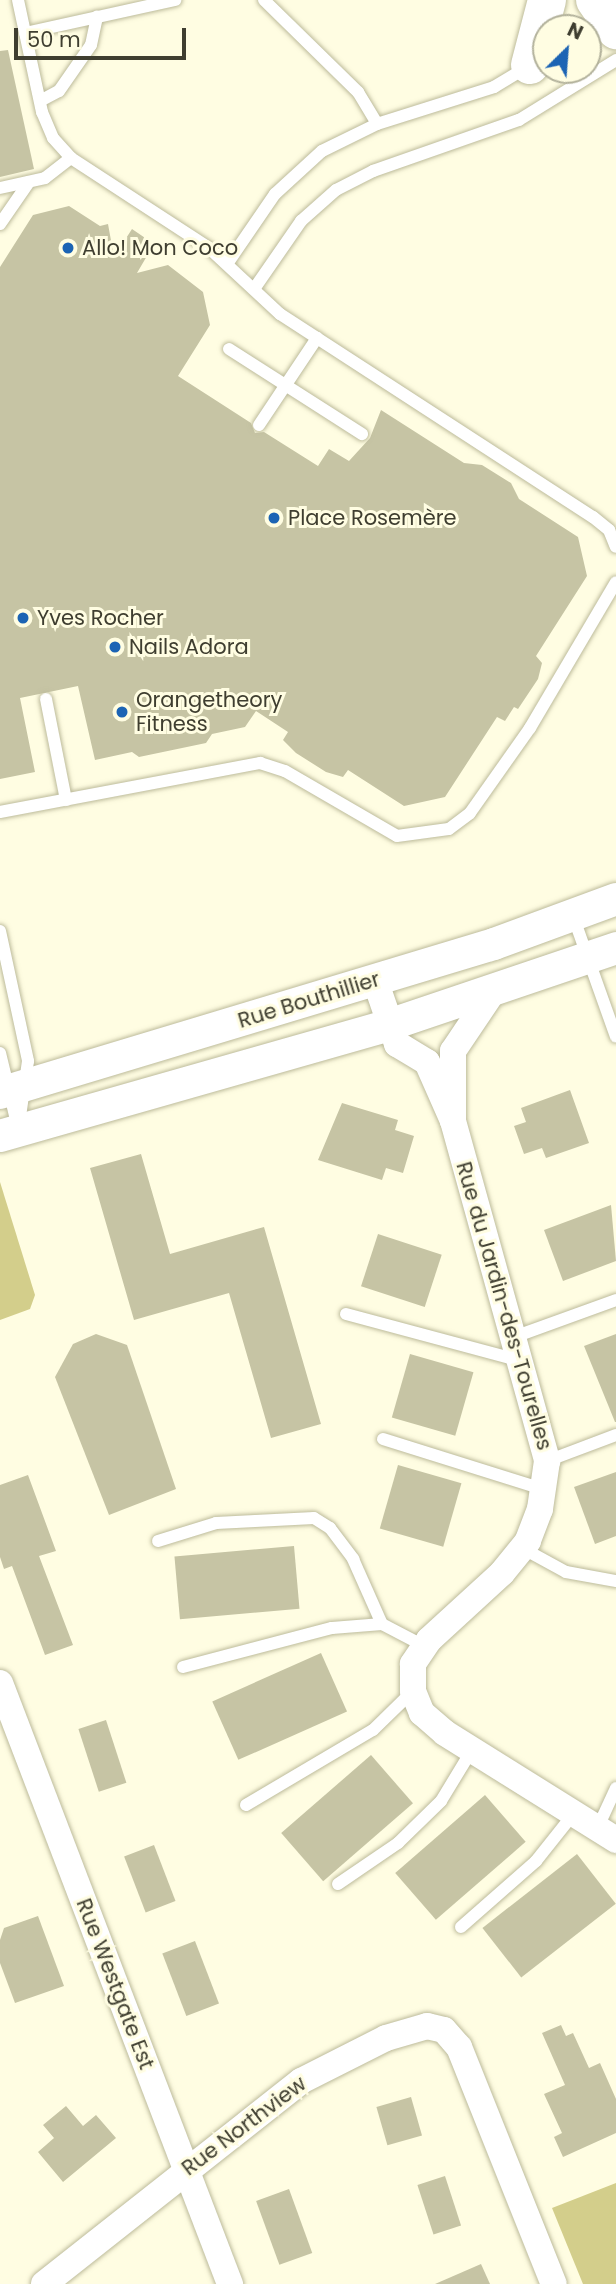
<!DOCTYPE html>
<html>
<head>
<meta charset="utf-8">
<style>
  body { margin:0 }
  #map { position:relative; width:616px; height:2284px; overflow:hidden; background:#fffde2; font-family:Poppins,sans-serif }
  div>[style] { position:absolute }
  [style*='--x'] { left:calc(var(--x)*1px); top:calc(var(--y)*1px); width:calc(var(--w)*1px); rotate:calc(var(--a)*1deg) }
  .green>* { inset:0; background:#d3ce8b }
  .building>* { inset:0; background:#c6c4a4; transform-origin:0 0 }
  .roads { filter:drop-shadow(0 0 2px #bdbb9b) drop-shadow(0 0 2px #bdbb9b) }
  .service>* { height:12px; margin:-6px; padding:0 6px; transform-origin:6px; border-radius:6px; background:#fff }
  .minor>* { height:26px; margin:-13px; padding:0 13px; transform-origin:13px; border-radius:13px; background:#fff }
  .tertiary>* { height:32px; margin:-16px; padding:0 16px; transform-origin:16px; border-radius:16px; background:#fff }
  .primary>* { height:38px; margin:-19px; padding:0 19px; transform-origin:19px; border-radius:19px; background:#fff }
  .dots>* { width:19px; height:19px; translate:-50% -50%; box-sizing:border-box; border:4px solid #fffde2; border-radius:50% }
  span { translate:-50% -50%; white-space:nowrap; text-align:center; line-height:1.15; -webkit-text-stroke:6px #fffde2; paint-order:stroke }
  .poi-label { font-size:21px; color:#3f3e30 }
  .left { translate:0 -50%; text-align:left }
  .street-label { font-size:21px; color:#3f3e30 }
  .north { position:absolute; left:532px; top:14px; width:70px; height:70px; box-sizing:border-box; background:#fffde2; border:2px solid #b2b19b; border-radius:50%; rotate:25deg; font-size:19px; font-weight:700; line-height:28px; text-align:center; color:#3f3e30 }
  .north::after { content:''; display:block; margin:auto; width:24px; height:32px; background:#1c64b4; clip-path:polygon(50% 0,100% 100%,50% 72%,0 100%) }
  .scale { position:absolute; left:14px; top:28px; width:172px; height:32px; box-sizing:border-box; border:4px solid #3f3e30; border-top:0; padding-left:9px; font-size:21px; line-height:24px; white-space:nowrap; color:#3f3e30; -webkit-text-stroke:5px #fffde2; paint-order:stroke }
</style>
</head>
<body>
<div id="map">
  <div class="green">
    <div style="clip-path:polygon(0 1182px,35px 1295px,30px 1309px,0 1320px)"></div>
    <div style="clip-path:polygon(616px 2183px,616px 2284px,583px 2284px,552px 2208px)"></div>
  </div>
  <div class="building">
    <div style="clip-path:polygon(8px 50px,34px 169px,0 177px,0 51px)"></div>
    <div style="clip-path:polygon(69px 206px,100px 226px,108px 224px,114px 257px,132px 229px,154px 244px,137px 273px,168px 265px,203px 292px,210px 325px,178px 376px,251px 423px,255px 433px,264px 432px,318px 466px,329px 449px,349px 461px,370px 438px,381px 410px,464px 463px,482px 465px,511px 483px,519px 499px,578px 537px,587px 576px,536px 656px,542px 663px,538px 679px,518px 709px,514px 707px,505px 721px,497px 717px,445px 797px,404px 806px,348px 770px,343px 777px,326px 772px,296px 753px,283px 740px,288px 732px,256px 711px,245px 727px,212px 734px,206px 743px,139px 757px,132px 752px,95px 760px,78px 686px,20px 698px,35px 772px,0 779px,0 267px,33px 215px)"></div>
    <div style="clip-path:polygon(570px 1090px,589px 1143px,546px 1158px,542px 1148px,524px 1154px,514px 1126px,526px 1122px,521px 1108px)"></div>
    <div style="clip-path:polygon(342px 1103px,398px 1120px,395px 1130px,414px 1136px,403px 1173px,386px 1168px,382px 1180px,318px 1160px)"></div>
    <div style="clip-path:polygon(141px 1154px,170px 1254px,264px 1227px,321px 1424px,271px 1438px,229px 1293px,134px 1320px,90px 1168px)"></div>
    <div style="clip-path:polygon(611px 1205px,616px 1261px,563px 1281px,544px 1230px)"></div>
    <div style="left:378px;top:1234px;width:67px;height:55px;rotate:18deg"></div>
    <div style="clip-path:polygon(96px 1334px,127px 1345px,176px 1489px,109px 1515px,55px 1377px,73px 1344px)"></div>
    <div style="clip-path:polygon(616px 1334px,616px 1422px,615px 1422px,584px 1346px)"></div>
    <div style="left:410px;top:1354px;width:66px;height:66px;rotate:16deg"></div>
    <div style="left:398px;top:1465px;width:66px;height:66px;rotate:16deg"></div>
    <div style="clip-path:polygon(616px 1472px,616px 1536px,595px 1544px,574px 1487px)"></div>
    <div style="clip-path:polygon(28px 1475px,56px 1551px,39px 1556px,73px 1645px,45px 1655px,12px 1566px,4px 1569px,0 1557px,0 1485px)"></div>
    <div style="left:294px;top:1546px;width:63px;height:120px;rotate:85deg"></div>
    <div style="left:321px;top:1653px;width:64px;height:119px;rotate:66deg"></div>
    <div style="left:106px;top:1720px;width:66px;height:29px;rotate:72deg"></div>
    <div style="left:371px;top:1755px;width:64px;height:119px;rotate:49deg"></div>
    <div style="left:485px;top:1795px;width:62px;height:119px;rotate:49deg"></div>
    <div style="left:154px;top:1845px;width:60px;height:32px;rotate:69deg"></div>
    <div style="left:577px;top:1854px;width:63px;height:120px;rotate:52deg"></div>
    <div style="clip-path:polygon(38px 1916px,64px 1986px,15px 2003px,0 1963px,0 1940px,4px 1928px)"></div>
    <div style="left:195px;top:1941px;width:67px;height:35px;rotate:69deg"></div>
    <div style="clip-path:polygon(561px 2025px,566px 2036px,573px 2033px,589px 2068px,600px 2063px,616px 2099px,616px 2133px,563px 2157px,554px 2137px,562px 2133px,544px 2094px,565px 2085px,542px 2033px)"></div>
    <div style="left:411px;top:2097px;width:40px;height:36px;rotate:74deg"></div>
    <div style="clip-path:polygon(66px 2106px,83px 2126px,96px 2115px,116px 2138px,63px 2182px,38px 2152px,54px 2138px,43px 2125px)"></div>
    <div style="left:445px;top:2176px;width:52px;height:29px;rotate:72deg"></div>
    <div style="left:289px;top:2189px;width:68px;height:35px;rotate:70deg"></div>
    <div style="clip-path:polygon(481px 2264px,490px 2284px,435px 2284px)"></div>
  </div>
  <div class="roads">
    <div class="service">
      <div style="--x:18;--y:0;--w:115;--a:77.9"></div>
      <div style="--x:42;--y:112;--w:28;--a:67"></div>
      <div style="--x:53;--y:138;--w:27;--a:48"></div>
      <div style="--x:71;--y:158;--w:165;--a:33.1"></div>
      <div style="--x:209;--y:248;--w:97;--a:42.9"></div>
      <div style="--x:280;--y:314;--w:373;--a:33"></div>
      <div style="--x:593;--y:517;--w:21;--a:39"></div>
      <div style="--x:609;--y:530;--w:18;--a:68"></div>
      <div style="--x:264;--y:0;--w:132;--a:44.4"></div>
      <div style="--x:358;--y:92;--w:37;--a:59"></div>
      <div style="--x:25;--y:33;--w:154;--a:-12.4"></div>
      <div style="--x:588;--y:39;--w:25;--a:-29"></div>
      <div style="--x:40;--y:101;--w:21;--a:-28"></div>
      <div style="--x:59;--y:91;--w:56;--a:-55.2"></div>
      <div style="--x:91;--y:45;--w:29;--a:-78"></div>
      <div style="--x:0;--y:188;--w:46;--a:-12.5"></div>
      <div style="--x:45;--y:178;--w:33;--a:-38"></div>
      <div style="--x:0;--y:224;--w:51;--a:-55.4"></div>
      <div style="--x:227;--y:264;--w:85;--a:-55.6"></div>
      <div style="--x:275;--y:194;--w:64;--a:-42.5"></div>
      <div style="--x:322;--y:151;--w:61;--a:-26.1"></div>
      <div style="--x:377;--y:124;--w:123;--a:-17.5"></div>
      <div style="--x:494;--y:87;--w:37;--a:-31"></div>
      <div style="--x:254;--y:289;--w:83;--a:-55.3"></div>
      <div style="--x:301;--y:221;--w:47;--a:-41.5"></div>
      <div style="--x:336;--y:190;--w:42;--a:-27.2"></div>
      <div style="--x:373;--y:171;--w:155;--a:-19.3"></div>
      <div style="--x:519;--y:120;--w:114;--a:-31.7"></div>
      <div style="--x:229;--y:349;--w:158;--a:32.6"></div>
      <div style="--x:259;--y:425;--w:105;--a:-56.3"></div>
      <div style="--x:46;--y:699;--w:103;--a:78.8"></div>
      <div style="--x:0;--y:812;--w:265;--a:-10.7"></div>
      <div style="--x:260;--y:763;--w:26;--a:18"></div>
      <div style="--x:285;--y:771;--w:129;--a:30.1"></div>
      <div style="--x:397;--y:836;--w:52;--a:-7.7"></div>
      <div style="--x:449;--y:829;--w:26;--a:-37"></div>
      <div style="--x:470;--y:813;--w:104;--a:-54.8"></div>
      <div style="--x:530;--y:728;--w:169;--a:-59.5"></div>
      <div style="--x:573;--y:916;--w:128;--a:70.4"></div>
      <div style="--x:0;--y:931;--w:133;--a:77.8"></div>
      <div style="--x:28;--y:1061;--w:70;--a:98.2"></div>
      <div style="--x:0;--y:1053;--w:73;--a:76.5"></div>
      <div style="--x:346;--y:1314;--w:181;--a:15"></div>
      <div style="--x:514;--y:1337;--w:109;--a:-19.9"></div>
      <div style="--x:383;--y:1439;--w:168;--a:17.4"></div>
      <div style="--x:547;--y:1461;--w:74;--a:-20.6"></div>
      <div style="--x:158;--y:1541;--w:61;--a:-17.2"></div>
      <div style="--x:216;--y:1523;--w:98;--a:-2.9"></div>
      <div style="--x:314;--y:1518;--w:19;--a:32"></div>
      <div style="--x:330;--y:1528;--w:39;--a:53"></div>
      <div style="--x:353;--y:1559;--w:71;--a:66"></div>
      <div style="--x:522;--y:1548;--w:50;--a:28.6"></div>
      <div style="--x:566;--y:1572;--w:51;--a:10.2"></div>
      <div style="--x:183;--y:1667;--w:154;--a:-14.7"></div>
      <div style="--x:332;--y:1628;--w:50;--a:-4.6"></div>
      <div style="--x:382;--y:1624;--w:47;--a:27.6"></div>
      <div style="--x:246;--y:1805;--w:147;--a:-30.6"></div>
      <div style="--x:373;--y:1730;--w:56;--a:-44.3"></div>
      <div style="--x:598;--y:1827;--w:43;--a:-65.2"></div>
      <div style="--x:338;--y:1884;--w:73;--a:-34.3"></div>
      <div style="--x:398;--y:1843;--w:60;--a:-44.3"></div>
      <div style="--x:441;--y:1801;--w:60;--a:-58.7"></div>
      <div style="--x:461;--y:1927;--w:100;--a:-41.3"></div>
      <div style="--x:536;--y:1861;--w:63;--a:-51.5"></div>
    </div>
    <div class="minor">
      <div style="--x:375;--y:980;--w:68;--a:71"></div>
      <div style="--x:397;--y:1044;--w:35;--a:31"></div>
      <div style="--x:427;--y:1062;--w:64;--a:66.2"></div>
      <div style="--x:453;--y:1121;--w:353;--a:74.5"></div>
      <div style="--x:547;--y:1461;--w:49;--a:98.3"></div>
      <div style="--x:540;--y:1509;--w:34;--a:111"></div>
      <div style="--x:528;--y:1541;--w:41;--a:129.1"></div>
      <div style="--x:502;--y:1573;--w:99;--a:137.5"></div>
      <div style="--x:429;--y:1640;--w:29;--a:124"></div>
      <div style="--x:413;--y:1664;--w:27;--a:90"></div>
      <div style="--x:413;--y:1691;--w:24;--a:68"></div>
      <div style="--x:422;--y:1713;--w:30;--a:41"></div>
      <div style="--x:445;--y:1733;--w:202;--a:32"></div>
      <div style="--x:453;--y:1121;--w:70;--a:-90"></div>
      <div style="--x:453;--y:1051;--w:70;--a:-56.1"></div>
      <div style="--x:0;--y:1683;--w:644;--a:69.06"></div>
      <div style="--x:44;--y:2284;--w:328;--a:-38.3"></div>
      <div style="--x:301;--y:2081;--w:95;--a:-26.8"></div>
      <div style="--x:386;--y:2038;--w:43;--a:-16.3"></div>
      <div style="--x:427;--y:2026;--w:17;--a:13"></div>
      <div style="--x:444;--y:2030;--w:23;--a:49"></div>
      <div style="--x:459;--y:2047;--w:255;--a:68.2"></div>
    </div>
    <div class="tertiary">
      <div style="--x:0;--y:1093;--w:516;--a:-16.78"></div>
      <div style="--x:494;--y:944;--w:130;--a:-20.2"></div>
      <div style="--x:0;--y:1136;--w:405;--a:-15.9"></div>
      <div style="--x:389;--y:1025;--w:240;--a:-18.7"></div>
    </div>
    <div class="primary">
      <div style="--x:595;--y:0;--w:37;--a:55"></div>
      <div style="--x:530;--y:65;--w:67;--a:-75.3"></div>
    </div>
  </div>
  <div class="dots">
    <div style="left:68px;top:248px;background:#1c64b4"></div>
    <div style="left:274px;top:518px;background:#1c64b4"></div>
    <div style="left:23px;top:618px;background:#1c64b4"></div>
    <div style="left:115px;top:647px;background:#1c64b4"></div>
    <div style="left:122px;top:712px;background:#1c64b4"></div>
  </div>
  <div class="poi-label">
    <span class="left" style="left:82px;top:248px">Allo! Mon Coco</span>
    <span class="left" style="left:288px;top:518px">Place Rosemère</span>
    <span class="left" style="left:37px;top:618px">Yves Rocher</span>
    <span class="left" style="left:129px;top:647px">Nails Adora</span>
    <span class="left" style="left:136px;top:712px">Orangetheory<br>Fitness</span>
  </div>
  <div class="street-label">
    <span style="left:309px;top:1000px;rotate:-17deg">Rue Bouthillier</span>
    <span style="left:504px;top:1306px;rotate:74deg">Rue du Jardin-des-Tourelles</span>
    <span style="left:115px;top:1984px;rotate:69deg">Rue Westgate Est</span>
    <span style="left:244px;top:2126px;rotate:-37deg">Rue Northview</span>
  </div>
  <div class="north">N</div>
  <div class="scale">50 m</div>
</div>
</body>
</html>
